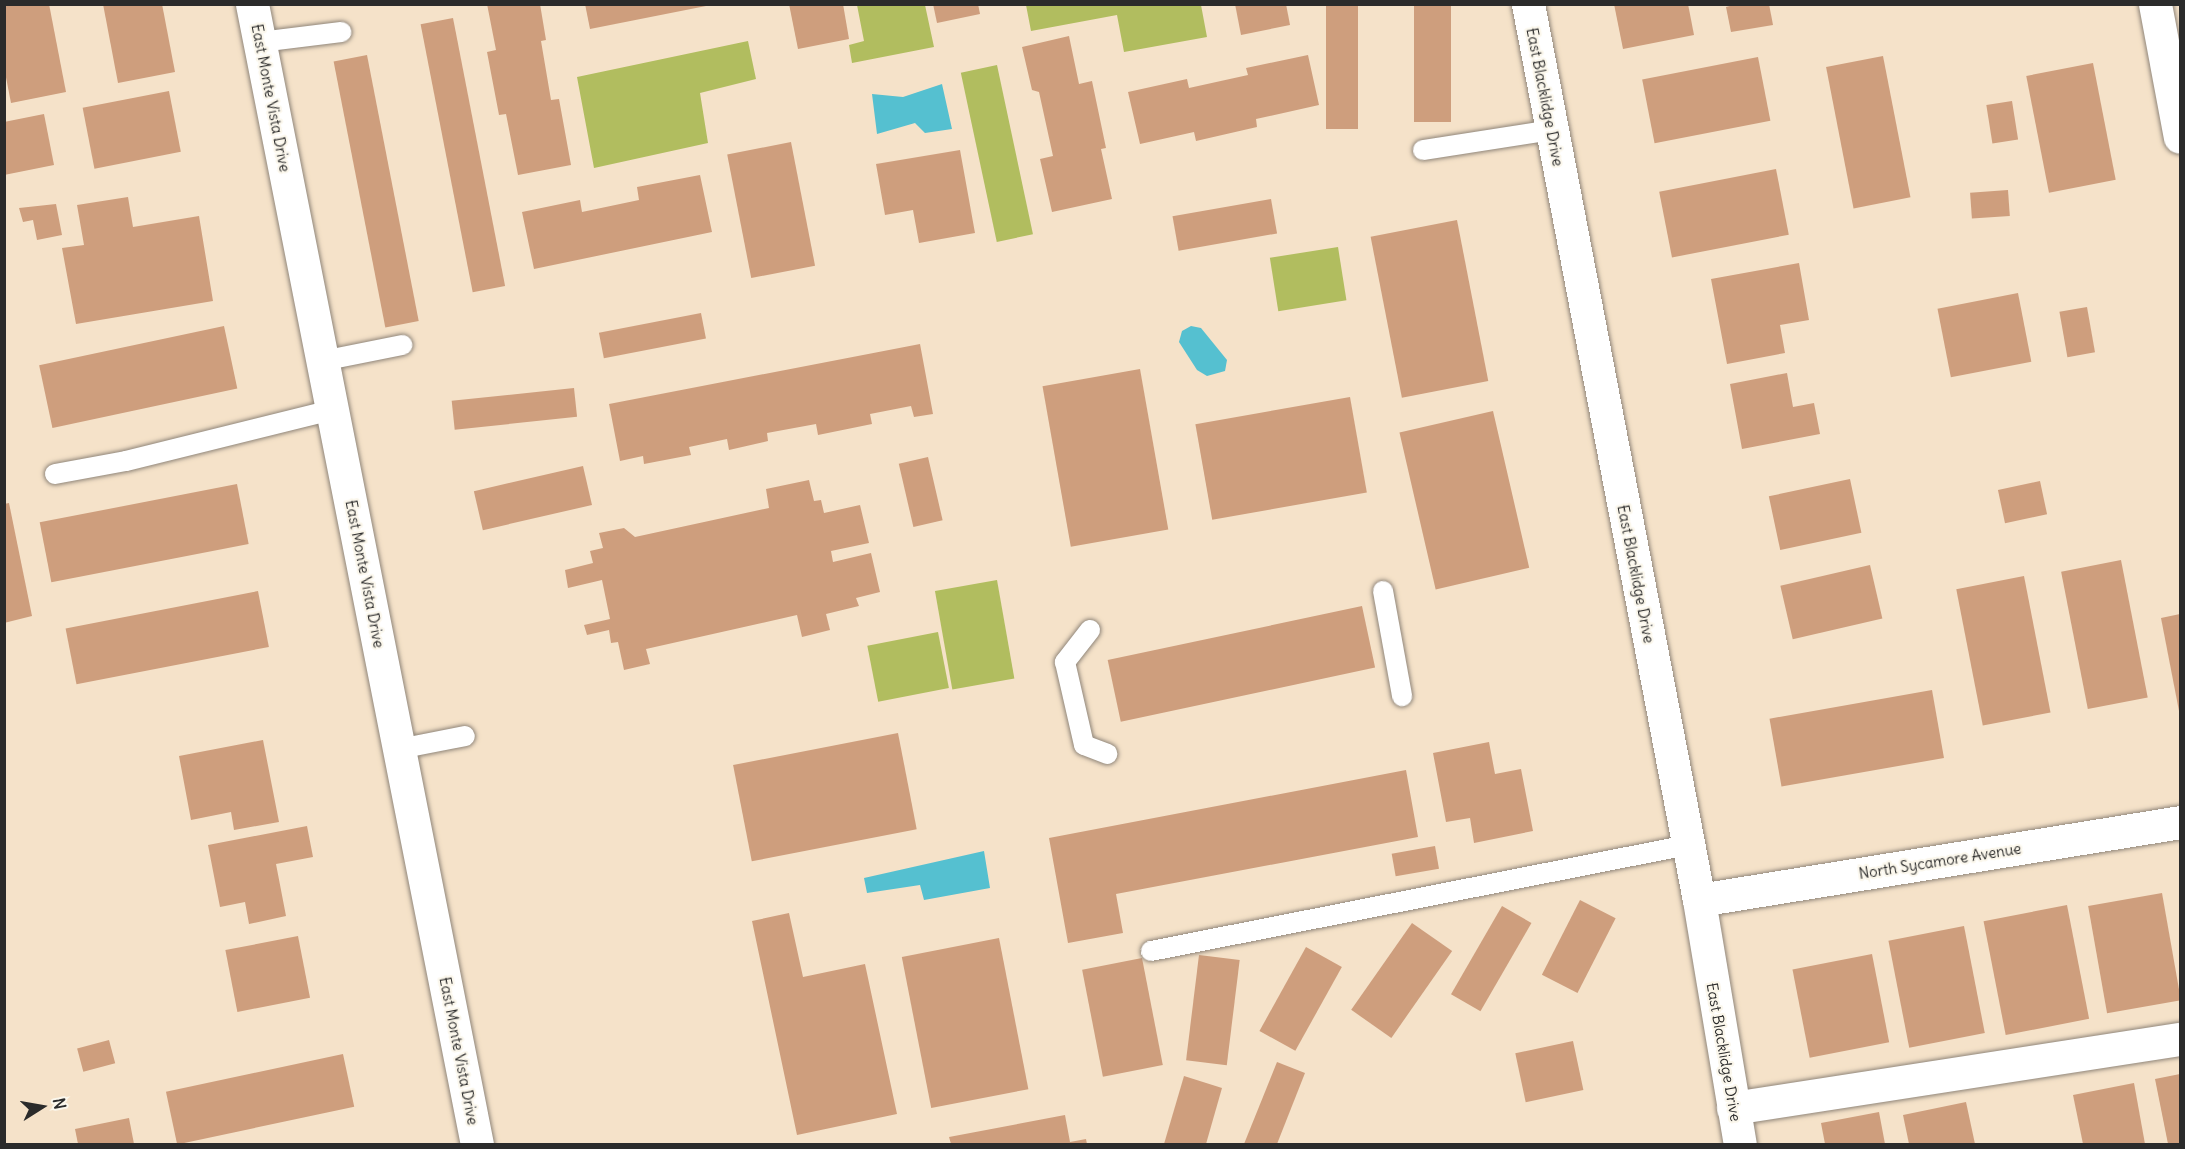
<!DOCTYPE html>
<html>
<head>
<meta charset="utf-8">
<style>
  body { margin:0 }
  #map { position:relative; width:2185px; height:1149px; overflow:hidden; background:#f5e2c9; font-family:Delius,sans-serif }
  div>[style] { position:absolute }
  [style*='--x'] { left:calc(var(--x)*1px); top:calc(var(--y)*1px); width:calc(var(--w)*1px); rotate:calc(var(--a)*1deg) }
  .green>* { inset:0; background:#b1bd5f; transform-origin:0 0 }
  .water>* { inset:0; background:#55c0d0 }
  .building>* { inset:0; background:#ce9e7d; transform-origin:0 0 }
  .roads { filter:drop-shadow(0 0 2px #90867a) drop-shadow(0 0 2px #90867a) }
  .lane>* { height:20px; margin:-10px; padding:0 10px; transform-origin:10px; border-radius:10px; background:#fff }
  .street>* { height:33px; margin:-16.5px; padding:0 16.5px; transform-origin:16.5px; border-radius:16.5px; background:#fff }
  span { translate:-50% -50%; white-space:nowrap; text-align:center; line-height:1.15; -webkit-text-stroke:4.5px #fbf7ec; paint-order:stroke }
  .street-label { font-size:15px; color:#2b2b2b }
  .frame { position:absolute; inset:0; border:6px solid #2b2b2b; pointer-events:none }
  .north { position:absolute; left:12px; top:1077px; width:60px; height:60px; -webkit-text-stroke:4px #fbf7ec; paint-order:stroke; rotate:79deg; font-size:16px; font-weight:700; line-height:24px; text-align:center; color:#2b2b2b }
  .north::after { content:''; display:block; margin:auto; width:21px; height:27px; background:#2b2b2b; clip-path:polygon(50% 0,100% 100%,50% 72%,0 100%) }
</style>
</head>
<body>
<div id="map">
  <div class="green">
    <div style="clip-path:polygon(857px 5px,925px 5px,934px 47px,852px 63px,849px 45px,864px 41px)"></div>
    <div style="clip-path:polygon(1026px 5px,1201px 5px,1207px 37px,1124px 52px,1117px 15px,1031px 31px)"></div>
    <div style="clip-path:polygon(748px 41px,756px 79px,700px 93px,708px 143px,594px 168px,577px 77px)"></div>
    <div style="left:997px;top:65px;width:173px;height:37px;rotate:78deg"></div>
    <div style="left:1338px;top:247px;width:54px;height:69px;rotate:81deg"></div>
    <div style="left:997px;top:580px;width:100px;height:63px;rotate:80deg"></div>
    <div style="left:938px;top:632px;width:57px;height:72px;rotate:79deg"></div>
  </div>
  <div class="water">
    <div style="clip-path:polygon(942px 84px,952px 129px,925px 133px,915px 123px,877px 134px,872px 94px,903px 97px)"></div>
    <div style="clip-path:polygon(1191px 326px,1201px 328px,1227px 360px,1225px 371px,1207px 376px,1197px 370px,1179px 342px,1182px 331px)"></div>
    <div style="clip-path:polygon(984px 851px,990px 888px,924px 900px,920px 885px,867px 893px,864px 878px)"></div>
  </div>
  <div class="building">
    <div style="clip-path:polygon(4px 4px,49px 4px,66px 92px,11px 103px,4px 67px)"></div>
    <div style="clip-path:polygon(103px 4px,162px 4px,175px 72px,118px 83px)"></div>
    <div style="clip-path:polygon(487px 4px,540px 4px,546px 40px,541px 41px,551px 100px,559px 99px,571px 165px,518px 175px,506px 114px,499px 115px,487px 52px,496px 50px)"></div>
    <div style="clip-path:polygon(585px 4px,706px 4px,706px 6px,590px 29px)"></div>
    <div style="clip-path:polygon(789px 4px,843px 4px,849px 39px,798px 49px)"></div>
    <div style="clip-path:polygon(933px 4px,978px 4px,980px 14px,937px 23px)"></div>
    <div style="clip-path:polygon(1235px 4px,1286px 4px,1290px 25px,1241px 35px)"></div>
    <div style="left:1326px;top:4px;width:32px;height:125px"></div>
    <div style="left:1414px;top:4px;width:37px;height:118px"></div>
    <div style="clip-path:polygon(1614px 4px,1688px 4px,1694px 35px,1623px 49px)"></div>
    <div style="clip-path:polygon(1737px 4px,1769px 4px,1773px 25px,1731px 32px,1726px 7px)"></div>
    <div style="left:453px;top:18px;width:273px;height:33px;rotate:79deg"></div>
    <div style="clip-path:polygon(1069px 36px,1079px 84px,1092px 81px,1106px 148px,1101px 149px,1112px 199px,1052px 212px,1040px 159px,1053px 156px,1039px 92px,1032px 90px,1022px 47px)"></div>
    <div style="left:367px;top:55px;width:271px;height:34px;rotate:79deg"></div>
    <div style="clip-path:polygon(1308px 55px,1319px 105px,1256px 119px,1257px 127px,1196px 141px,1194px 132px,1140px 144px,1128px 92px,1187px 79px,1189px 88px,1248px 75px,1246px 68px)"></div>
    <div style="left:1883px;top:56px;width:144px;height:58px;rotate:79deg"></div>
    <div style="left:1758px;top:57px;width:65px;height:118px;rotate:79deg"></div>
    <div style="left:2093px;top:63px;width:119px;height:68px;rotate:79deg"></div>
    <div style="left:169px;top:91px;width:62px;height:88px;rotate:79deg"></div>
    <div style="left:2012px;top:101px;width:39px;height:26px;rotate:81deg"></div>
    <div style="clip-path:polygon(44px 114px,54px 165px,4px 175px,4px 122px)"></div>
    <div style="left:791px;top:142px;width:126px;height:65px;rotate:79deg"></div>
    <div style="clip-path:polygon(960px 150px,975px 233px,919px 243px,913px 210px,885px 215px,876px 164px)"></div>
    <div style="left:1776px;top:169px;width:67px;height:119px;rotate:79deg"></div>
    <div style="clip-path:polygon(700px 175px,712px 232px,534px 269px,522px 212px,580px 200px,582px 212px,639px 200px,637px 187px)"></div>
    <div style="left:2008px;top:190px;width:26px;height:38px;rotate:86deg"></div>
    <div style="clip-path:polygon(128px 197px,133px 227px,199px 216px,213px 301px,76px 324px,62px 248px,84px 245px,77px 205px)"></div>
    <div style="left:1271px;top:199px;width:35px;height:100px;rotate:80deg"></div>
    <div style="clip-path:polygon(56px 204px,62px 235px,37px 240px,33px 220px,23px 222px,19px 208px)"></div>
    <div style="left:1457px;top:220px;width:164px;height:88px;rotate:79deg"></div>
    <div style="clip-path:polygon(1799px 263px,1809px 320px,1780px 325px,1785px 353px,1727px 364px,1711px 279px)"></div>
    <div style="left:2018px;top:293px;width:70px;height:82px;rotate:79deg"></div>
    <div style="left:2087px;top:307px;width:46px;height:28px;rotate:80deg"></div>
    <div style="left:701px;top:313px;width:26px;height:104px;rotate:79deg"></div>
    <div style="left:224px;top:326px;width:64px;height:189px;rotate:78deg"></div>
    <div style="clip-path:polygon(920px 344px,933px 414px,914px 417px,911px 406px,870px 414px,872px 424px,818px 435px,816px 424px,767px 433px,768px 441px,729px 450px,727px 439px,689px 447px,691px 455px,644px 464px,643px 456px,620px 461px,609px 404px)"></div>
    <div style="left:1140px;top:369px;width:163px;height:99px;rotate:80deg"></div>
    <div style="clip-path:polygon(1787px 373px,1793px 407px,1814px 403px,1820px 434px,1742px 449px,1730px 384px)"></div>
    <div style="left:574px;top:388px;width:29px;height:123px;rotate:84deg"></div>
    <div style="left:1350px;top:397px;width:97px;height:157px;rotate:80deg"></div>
    <div style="left:1493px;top:411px;width:161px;height:96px;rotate:77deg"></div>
    <div style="left:928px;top:457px;width:65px;height:30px;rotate:77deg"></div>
    <div style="left:583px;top:466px;width:40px;height:112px;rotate:77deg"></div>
    <div style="left:1850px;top:479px;width:55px;height:83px;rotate:78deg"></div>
    <div style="clip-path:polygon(809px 480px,814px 501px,821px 500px,824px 513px,860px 505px,869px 543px,831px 551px,833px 562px,871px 553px,880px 592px,856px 598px,859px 606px,826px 614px,830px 630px,802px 637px,797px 615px,646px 649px,650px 664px,624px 670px,618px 642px,611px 643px,609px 630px,587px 635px,584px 625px,610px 619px,602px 580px,568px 588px,565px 570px,593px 563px,590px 551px,603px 548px,599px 533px,624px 528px,635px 537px,769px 508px,766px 489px)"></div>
    <div style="left:2040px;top:481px;width:34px;height:43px;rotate:78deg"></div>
    <div style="left:237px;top:484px;width:61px;height:201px;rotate:79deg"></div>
    <div style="clip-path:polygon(9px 503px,32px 616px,4px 623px,4px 504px)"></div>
    <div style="left:2121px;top:560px;width:140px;height:61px;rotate:79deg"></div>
    <div style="left:1870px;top:565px;width:55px;height:92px;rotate:77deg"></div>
    <div style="left:2024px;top:576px;width:139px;height:69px;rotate:79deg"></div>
    <div style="left:258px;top:591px;width:57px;height:196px;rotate:79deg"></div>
    <div style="left:1362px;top:606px;width:63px;height:260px;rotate:78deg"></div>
    <div style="clip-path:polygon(2180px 614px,2180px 711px,2179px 711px,2161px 618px)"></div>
    <div style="left:1932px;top:690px;width:69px;height:165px;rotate:80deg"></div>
    <div style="left:898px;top:733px;width:98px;height:168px;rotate:79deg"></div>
    <div style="clip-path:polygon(263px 740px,279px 822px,234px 830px,231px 812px,191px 820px,179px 756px)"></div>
    <div style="clip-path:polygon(1489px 742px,1495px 774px,1521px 769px,1533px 831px,1474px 843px,1470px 818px,1446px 822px,1433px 753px)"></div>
    <div style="clip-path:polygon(1406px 770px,1418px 837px,1116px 894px,1123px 933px,1068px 943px,1049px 838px)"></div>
    <div style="clip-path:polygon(307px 826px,313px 857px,276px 864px,286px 916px,249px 924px,245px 902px,220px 907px,208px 845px)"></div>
    <div style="left:1435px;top:846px;width:23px;height:44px;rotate:80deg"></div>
    <div style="left:2162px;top:893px;width:109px;height:75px;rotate:80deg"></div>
    <div style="left:1580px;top:900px;width:40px;height:84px;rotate:27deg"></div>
    <div style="left:2067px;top:905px;width:116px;height:85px;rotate:79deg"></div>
    <div style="left:1502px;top:906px;width:34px;height:102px;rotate:30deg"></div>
    <div style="clip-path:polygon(789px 913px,803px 977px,865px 964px,897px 1114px,797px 1135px,752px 921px)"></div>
    <div style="left:1412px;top:923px;width:49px;height:106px;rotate:35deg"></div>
    <div style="left:1964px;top:926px;width:109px;height:77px;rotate:79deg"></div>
    <div style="left:298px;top:936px;width:63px;height:74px;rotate:79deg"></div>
    <div style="left:999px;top:938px;width:154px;height:99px;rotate:79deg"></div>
    <div style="left:1306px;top:947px;width:41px;height:96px;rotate:29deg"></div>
    <div style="left:1872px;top:954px;width:90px;height:81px;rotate:79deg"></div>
    <div style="left:1199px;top:955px;width:41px;height:106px;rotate:7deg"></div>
    <div style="left:1142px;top:958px;width:109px;height:61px;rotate:79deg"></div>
    <div style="left:109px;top:1040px;width:24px;height:33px;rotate:75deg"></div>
    <div style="left:1573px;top:1041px;width:50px;height:59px;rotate:78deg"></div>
    <div style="left:343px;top:1054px;width:54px;height:181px;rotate:78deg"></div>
    <div style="clip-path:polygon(1277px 1062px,1305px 1073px,1277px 1144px,1244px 1144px)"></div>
    <div style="clip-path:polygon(2180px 1074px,2180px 1144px,2168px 1144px,2155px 1079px)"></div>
    <div style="clip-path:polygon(1184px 1076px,1222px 1088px,1206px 1144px,1164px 1144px)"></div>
    <div style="clip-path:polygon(2134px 1083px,2145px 1144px,2083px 1144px,2073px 1095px)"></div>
    <div style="clip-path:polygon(1966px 1102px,1975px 1144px,1909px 1144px,1903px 1115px)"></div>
    <div style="clip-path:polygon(1879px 1112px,1885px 1144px,1825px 1144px,1821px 1123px)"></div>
    <div style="clip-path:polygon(1065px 1115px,1070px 1142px,1086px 1139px,1087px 1144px,951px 1144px,949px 1137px)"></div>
    <div style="clip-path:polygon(129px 1118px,134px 1144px,78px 1144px,75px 1129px)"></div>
  </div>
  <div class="roads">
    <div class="lane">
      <div style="--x:260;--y:42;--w:82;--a:-7"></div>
      <div style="--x:1423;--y:150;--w:131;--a:-8.8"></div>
      <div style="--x:322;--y:361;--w:82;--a:-11.3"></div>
      <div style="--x:55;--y:474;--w:72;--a:-10.4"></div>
      <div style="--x:126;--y:461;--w:212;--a:-13.9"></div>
      <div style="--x:1383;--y:591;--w:107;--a:79.7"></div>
      <div style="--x:1090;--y:630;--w:41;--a:128"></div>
      <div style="--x:1065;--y:662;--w:85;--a:77.1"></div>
      <div style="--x:1084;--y:745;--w:25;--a:21"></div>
      <div style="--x:399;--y:749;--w:67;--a:-11.1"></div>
      <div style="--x:1151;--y:951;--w:547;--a:-11.17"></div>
    </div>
    <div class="street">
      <div style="--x:252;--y:4;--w:1162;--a:78.84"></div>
      <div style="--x:1528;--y:4;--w:912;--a:79.2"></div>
      <div style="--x:1699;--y:900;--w:247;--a:80.5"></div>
      <div style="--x:2155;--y:4;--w:135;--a:79.4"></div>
      <div style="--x:1699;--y:900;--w:487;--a:-9.2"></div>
      <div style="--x:1733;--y:1108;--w:452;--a:-8.8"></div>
    </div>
  </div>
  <div class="street-label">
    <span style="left:1545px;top:97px;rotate:79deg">East Blacklidge Drive</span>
    <span style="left:271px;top:98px;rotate:79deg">East Monte Vista Drive</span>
    <span style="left:365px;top:574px;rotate:79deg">East Monte Vista Drive</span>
    <span style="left:1636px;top:574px;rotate:79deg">East Blacklidge Drive</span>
    <span style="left:1940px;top:861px;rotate:-9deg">North Sycamore Avenue</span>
    <span style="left:459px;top:1051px;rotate:79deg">East Monte Vista Drive</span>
    <span style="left:1724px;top:1052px;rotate:80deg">East Blacklidge Drive</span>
  </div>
  <div class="frame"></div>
  <div class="north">N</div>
</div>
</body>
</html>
